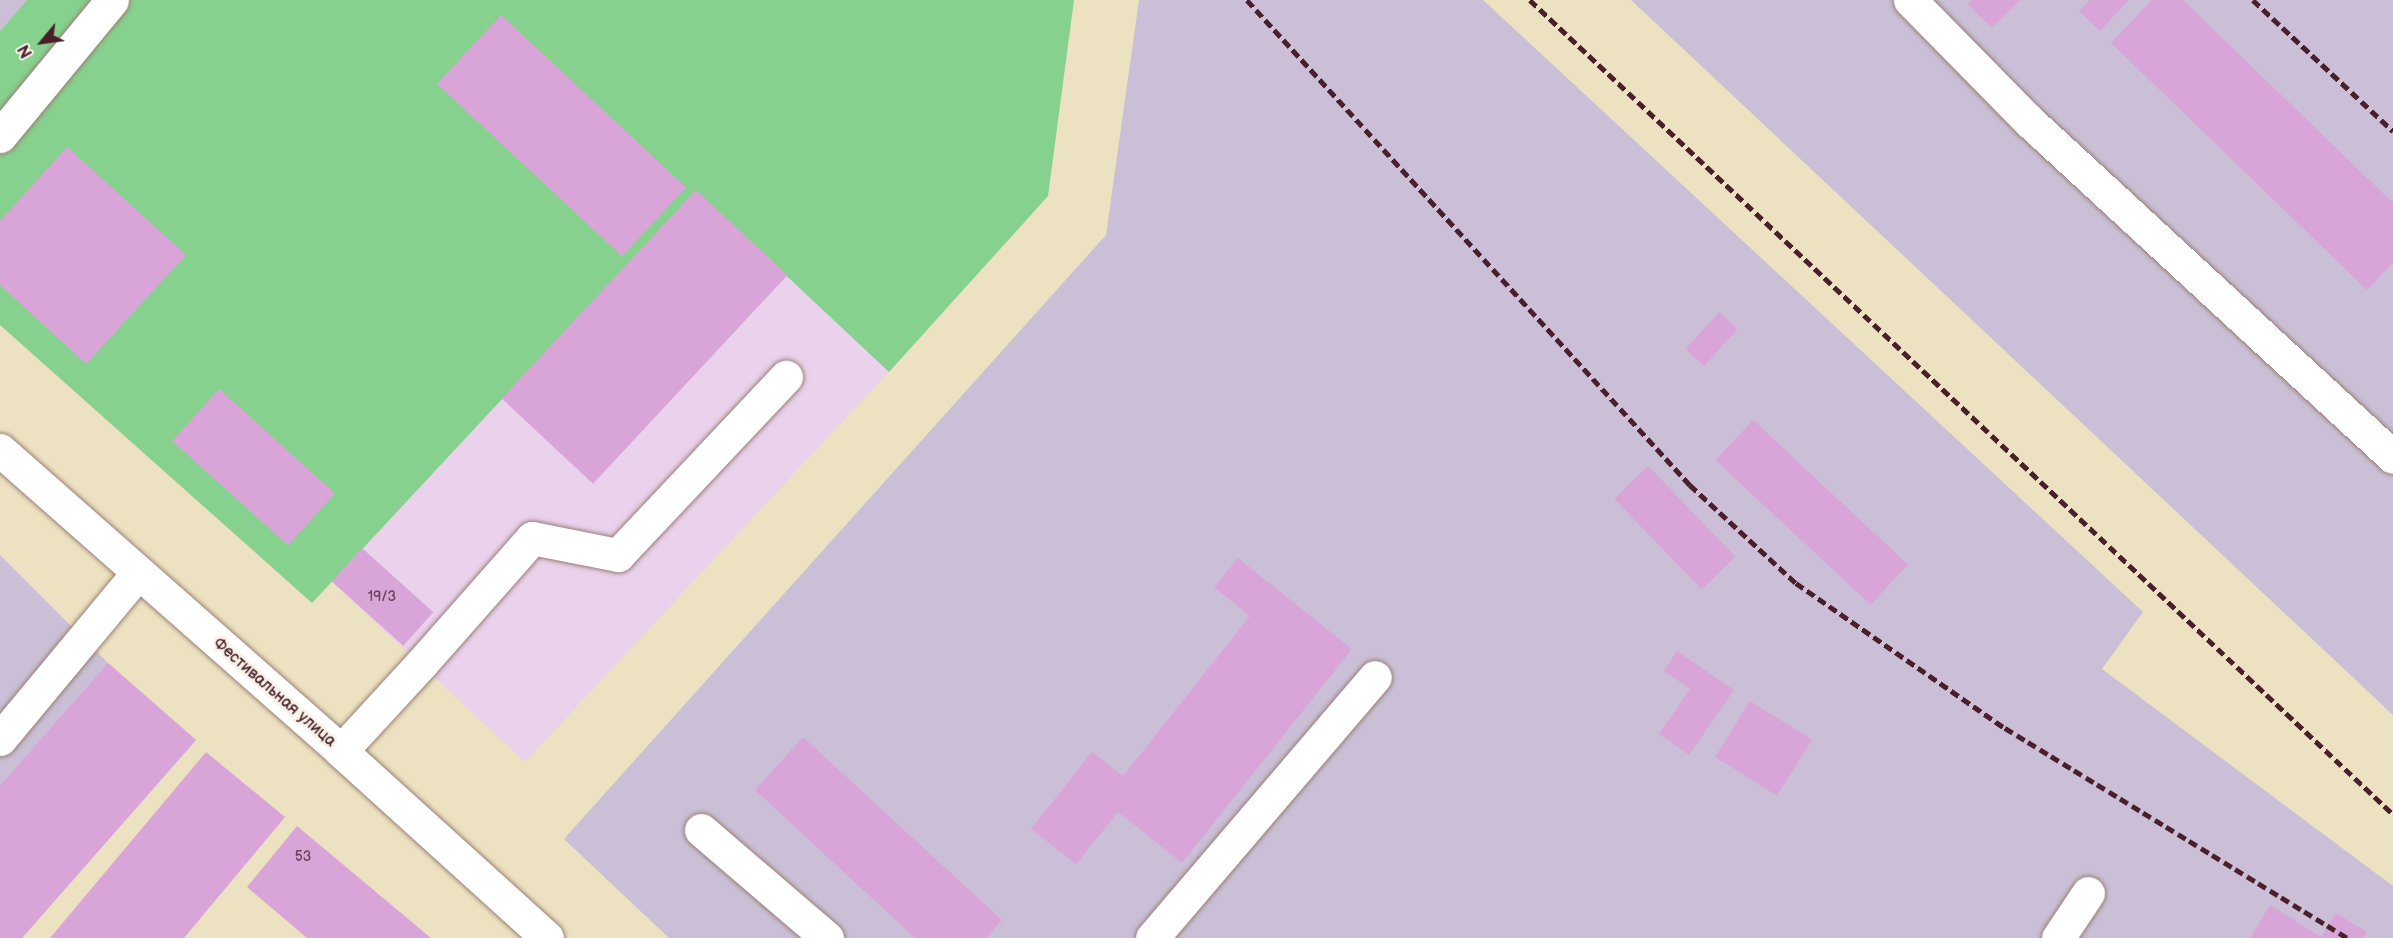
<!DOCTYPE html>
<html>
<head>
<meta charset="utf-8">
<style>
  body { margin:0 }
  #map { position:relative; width:2393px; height:938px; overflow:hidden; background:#ece1c1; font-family:"Balsamiq Sans",sans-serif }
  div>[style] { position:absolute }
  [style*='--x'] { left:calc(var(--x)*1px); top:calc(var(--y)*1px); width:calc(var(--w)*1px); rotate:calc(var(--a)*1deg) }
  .built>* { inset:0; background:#ead1ec; transform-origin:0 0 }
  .industrial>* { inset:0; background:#cabfd6 }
  .green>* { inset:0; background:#86d18e }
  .building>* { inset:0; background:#d9a5d8; transform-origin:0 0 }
  .roads { filter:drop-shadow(0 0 2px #9b8076) drop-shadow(0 0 2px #9b8076) }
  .minor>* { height:33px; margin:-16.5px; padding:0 16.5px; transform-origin:16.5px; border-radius:16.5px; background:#fff }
  .major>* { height:33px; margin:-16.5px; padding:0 16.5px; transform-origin:16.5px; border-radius:16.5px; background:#fff }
  .rail>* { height:4.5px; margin-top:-2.25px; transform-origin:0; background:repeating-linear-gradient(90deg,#4a1f2b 0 9px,transparent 0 13.5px) }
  span { translate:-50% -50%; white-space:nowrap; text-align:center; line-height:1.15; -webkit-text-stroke:6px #f7f3e8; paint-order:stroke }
  .number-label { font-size:14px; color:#6e4056 }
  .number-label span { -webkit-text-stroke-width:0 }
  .street-label { font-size:16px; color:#4a1f2b }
  .north { position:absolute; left:12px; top:12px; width:60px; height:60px; -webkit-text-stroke:4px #f7f3e8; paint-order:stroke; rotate:241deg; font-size:16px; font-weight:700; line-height:24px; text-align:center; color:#4a1f2b }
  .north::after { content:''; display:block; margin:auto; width:21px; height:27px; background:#4a1f2b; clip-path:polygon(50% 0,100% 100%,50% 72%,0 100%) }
</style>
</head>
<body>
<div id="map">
  <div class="built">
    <div style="left:696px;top:190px;width:265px;height:535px;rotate:43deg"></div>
  </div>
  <div class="industrial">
    <div style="clip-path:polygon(0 0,27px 0,0 31px)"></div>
    <div style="clip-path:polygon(1139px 0,1483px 0,2143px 612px,2102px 669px,2393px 886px,2393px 938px,669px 938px,564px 839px,1106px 235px)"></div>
    <div style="clip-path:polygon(1631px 0,2393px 0,2393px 715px)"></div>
    <div style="clip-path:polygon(0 555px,108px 663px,196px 740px,22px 938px,0 938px)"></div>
  </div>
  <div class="green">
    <div style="clip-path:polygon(27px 0,1074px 0,1048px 196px,889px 372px,696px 191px,312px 603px,0 325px,0 31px)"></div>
  </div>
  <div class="building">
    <div style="clip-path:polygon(1972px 0,2020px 0,1992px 28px,1968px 5px)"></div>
    <div style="clip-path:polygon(2090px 0,2129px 0,2100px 31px,2079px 11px)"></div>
    <div style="clip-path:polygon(2152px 0,2183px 0,2393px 203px,2393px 263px,2367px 290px,2111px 43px)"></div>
    <div style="left:501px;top:15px;width:253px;height:94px;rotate:43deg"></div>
    <div style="clip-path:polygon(67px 147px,186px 255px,86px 364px,0 285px,0 221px)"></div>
    <div style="left:696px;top:190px;width:125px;height:285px;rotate:43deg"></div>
    <div style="left:1719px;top:312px;width:25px;height:50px;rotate:42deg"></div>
    <div style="left:219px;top:389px;width:156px;height:70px;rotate:42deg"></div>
    <div style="left:1753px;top:420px;width:212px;height:55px;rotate:43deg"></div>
    <div style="left:1648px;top:466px;width:126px;height:47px;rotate:46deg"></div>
    <div style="left:362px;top:548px;width:96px;height:45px;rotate:42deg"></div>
    <div style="clip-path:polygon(1238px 558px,1352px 649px,1182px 863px,1118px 812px,1076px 864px,1031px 829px,1092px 752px,1123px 776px,1250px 616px,1214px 587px)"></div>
    <div style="clip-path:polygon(1677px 651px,1734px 690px,1689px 755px,1659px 734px,1690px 689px,1664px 671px)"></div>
    <div style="clip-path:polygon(108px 663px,196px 740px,22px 938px,0 938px,0 786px)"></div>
    <div style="left:1750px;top:701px;width:73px;height:66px;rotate:32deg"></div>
    <div style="clip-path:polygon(803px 737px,1002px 920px,986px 938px,915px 938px,755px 790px)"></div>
    <div style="clip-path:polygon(206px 752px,285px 817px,184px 938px,50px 938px)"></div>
    <div style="clip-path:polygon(297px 826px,431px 938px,307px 938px,247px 887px)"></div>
    <div style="clip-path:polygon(2270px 905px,2321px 937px,2336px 913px,2367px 932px,2363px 938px,2250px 938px)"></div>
  </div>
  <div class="roads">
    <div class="minor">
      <div style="--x:1910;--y:0;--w:170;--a:45.5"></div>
      <div style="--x:2029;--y:121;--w:495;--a:42.7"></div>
      <div style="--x:0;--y:136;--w:176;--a:-50.5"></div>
      <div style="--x:0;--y:739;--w:216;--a:-50.3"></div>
      <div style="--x:341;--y:751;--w:118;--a:-47.4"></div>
      <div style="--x:421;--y:664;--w:168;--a:-48.6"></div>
      <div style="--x:532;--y:538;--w:88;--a:11.2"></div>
      <div style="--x:618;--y:555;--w:245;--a:-46.7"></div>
      <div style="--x:701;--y:830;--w:166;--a:40.6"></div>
      <div style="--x:1152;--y:938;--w:343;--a:-49.5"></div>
      <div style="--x:2058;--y:938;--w:54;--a:-56.3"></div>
    </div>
    <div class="major">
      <div style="--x:0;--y:450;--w:455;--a:41.4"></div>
      <div style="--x:341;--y:751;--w:278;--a:42.2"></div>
    </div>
  </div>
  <div class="rail">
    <div style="--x:1247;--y:0;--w:657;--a:47.59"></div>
    <div style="--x:1690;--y:485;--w:144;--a:42.8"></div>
    <div style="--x:1796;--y:583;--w:254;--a:34.8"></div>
    <div style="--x:2005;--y:728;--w:402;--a:31.5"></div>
    <div style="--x:1530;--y:0;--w:1186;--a:43.33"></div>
    <div style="--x:2253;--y:0;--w:192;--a:43.1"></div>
  </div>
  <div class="number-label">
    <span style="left:382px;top:597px">19/3</span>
    <span style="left:303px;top:857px">53</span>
  </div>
  <div class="street-label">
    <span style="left:274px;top:693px;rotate:41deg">Фестивальная улица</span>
  </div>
  <div class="north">N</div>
</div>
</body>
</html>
